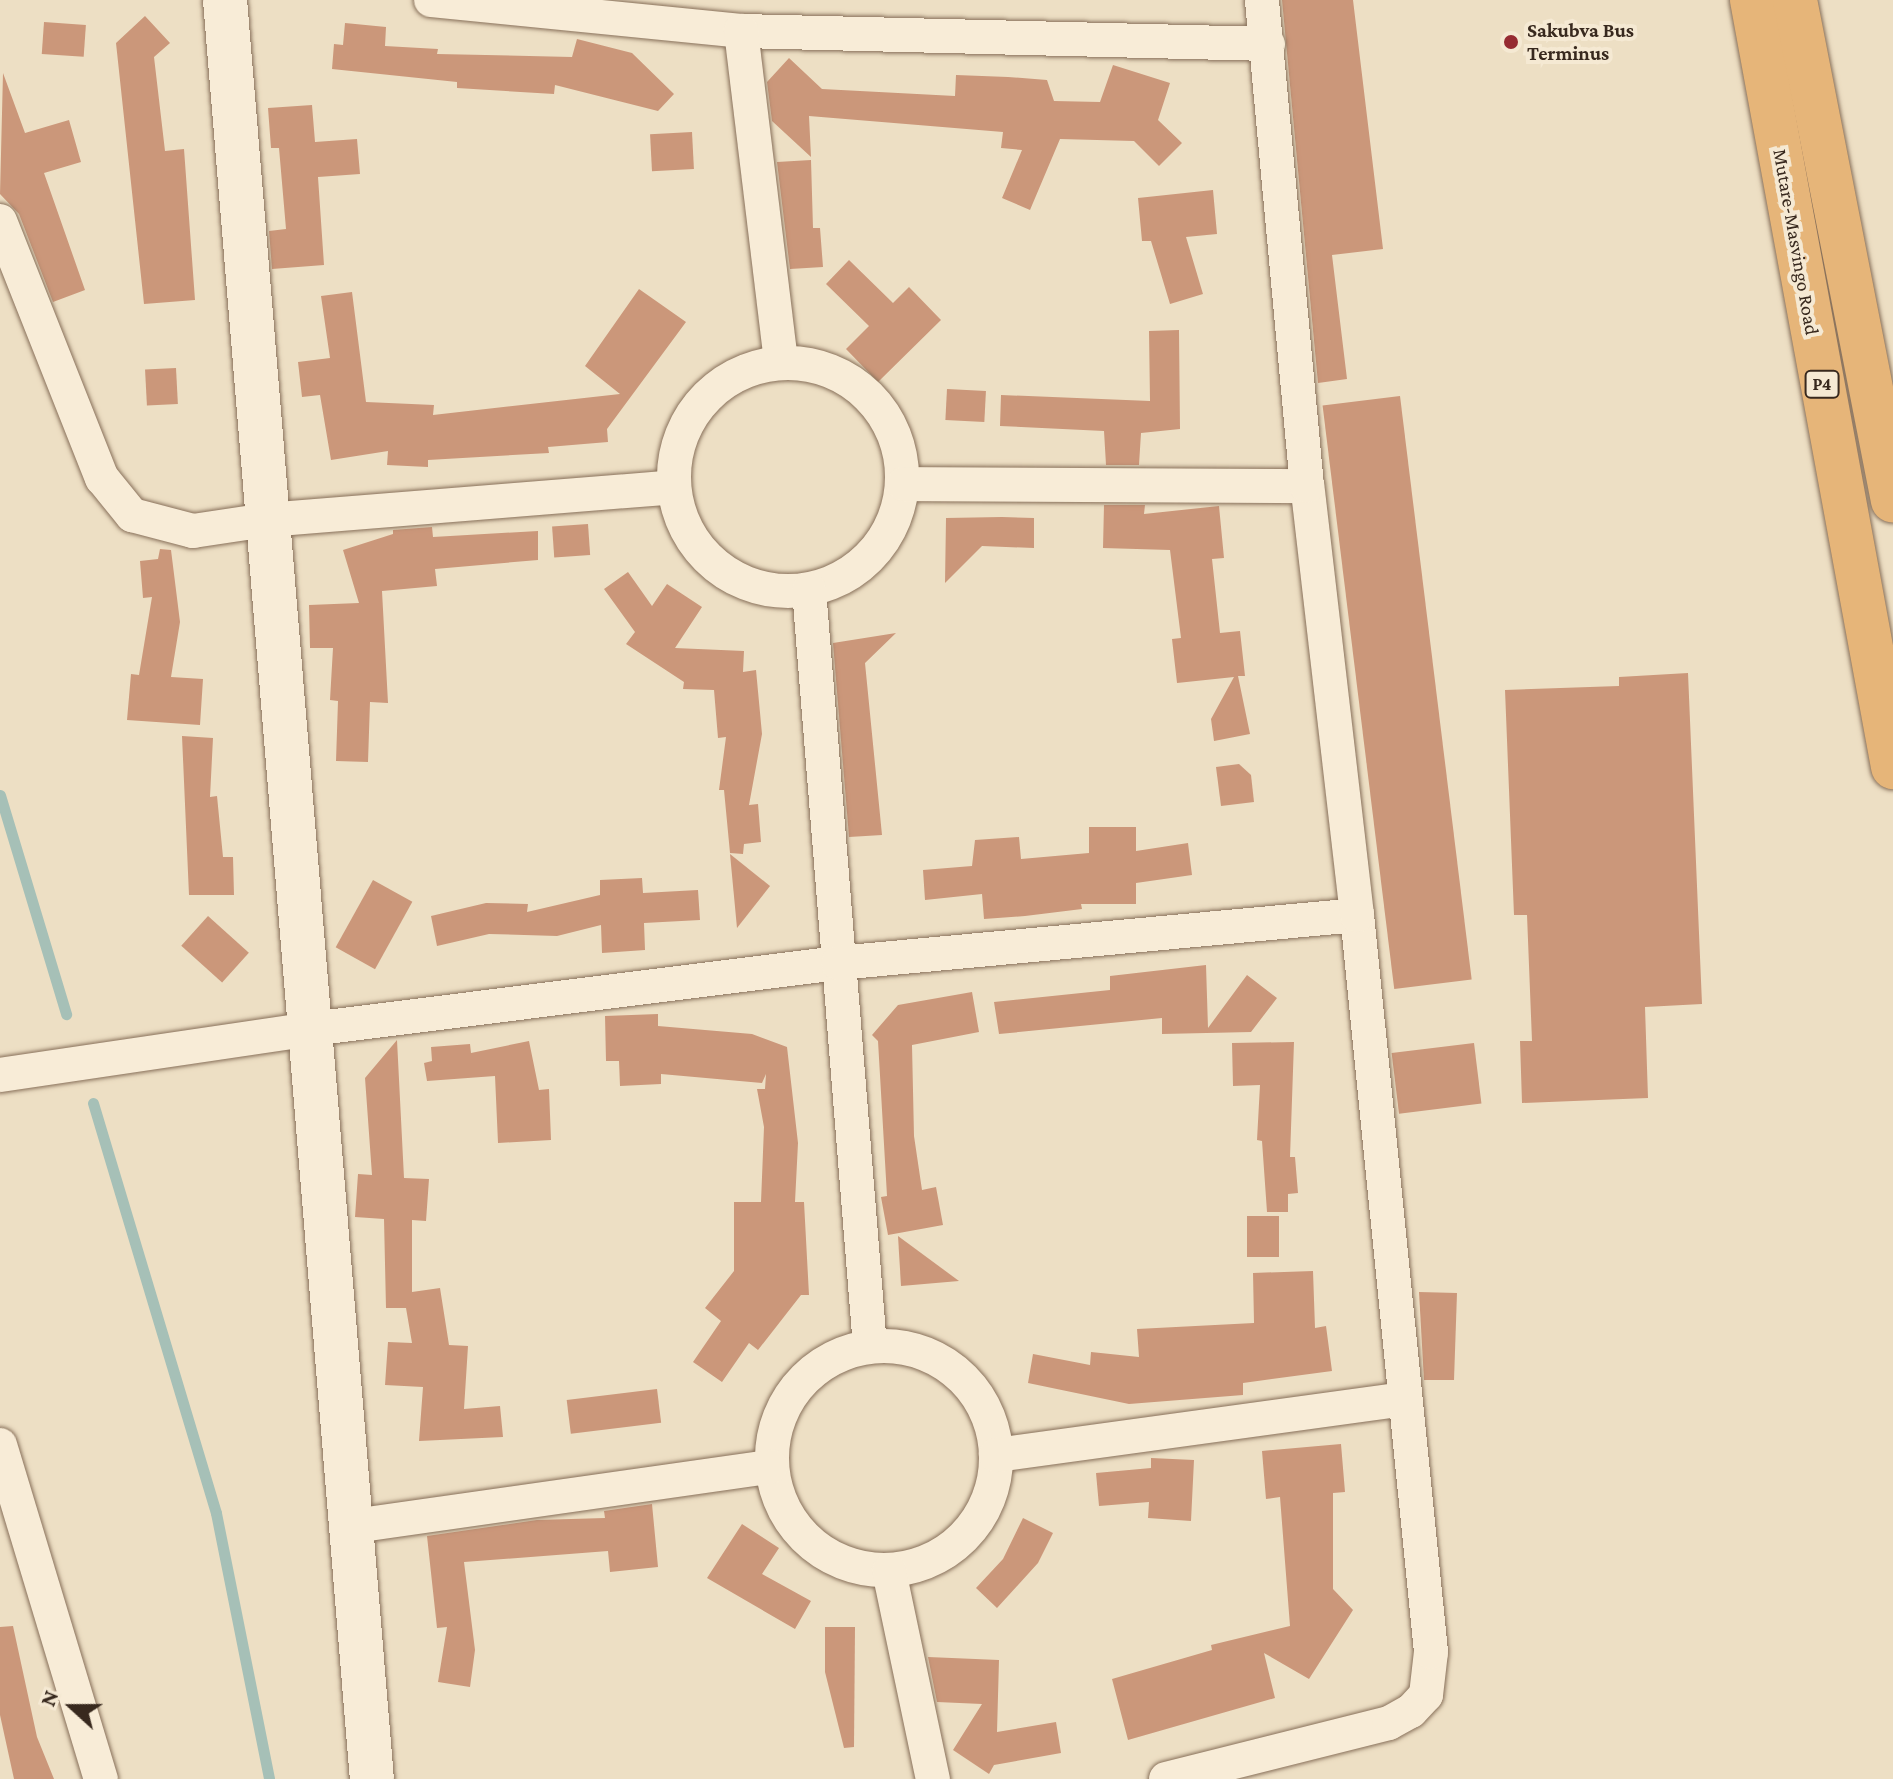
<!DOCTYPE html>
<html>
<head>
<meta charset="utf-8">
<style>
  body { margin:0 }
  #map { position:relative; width:1893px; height:1779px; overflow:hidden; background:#eddfc4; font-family:"Crimson Pro",serif }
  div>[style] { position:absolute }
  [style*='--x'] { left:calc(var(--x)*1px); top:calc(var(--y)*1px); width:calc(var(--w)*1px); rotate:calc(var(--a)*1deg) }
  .stream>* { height:11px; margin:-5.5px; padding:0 5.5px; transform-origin:5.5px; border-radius:5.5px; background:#a6c0b7 }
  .building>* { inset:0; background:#cb977a; transform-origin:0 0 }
  .roads { filter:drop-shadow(0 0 2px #88705a) drop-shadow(0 0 2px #88705a) }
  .minor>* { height:34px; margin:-17px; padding:0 17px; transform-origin:17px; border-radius:17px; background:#f8ecd7 }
  .minor>.ring { margin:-17px; padding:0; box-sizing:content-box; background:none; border:34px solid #f8ecd7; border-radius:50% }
  .tertiary>* { height:44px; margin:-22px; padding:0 22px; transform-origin:22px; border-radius:22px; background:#f8ecd7 }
  .trunk>* { height:44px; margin:-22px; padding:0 22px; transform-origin:22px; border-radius:22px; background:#e6b579 }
  .dots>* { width:22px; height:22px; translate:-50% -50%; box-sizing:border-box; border:4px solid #f5e9d3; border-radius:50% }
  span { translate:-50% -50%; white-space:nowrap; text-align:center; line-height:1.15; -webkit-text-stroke:8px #f5e9d3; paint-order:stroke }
  .shield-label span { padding:2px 6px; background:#f5e9d3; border:2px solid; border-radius:6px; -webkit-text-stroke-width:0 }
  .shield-label { font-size:18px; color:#38291e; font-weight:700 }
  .poi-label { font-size:20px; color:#38291e; font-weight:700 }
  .left { translate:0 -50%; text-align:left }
  .street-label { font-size:20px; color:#38291e }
  .north { position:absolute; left:32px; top:1667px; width:80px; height:80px; -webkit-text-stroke:6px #f5e9d3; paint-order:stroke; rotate:291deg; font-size:22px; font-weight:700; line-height:32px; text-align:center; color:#38291e }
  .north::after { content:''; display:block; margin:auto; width:28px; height:36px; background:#38291e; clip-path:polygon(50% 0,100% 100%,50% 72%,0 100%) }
</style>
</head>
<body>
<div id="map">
  <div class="stream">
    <div style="--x:0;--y:795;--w:229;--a:73.2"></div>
    <div style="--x:93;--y:1103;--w:428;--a:73.3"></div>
    <div style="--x:216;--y:1513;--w:271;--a:78.7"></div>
  </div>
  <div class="building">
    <div style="clip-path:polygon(1282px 0,1353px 0,1383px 249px,1332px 255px,1347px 379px,1318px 383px)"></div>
    <div style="clip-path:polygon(145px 16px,170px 43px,154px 57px,165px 151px,184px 149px,195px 300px,144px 304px,116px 43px)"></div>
    <div style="left:44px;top:22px;width:42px;height:32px;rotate:4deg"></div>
    <div style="clip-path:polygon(345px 23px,386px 27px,385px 46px,438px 49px,437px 54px,572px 57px,577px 39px,632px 53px,674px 94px,658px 111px,555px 85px,554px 94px,457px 88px,457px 82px,332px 69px,334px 44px,343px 45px)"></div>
    <div style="clip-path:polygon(789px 58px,822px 89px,955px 96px,956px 75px,1008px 77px,1047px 80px,1054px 101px,1100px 102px,1113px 65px,1170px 83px,1158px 120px,1182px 143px,1159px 166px,1134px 141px,1060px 139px,1030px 210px,1002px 198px,1022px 150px,1001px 148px,1003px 132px,809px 116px,811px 157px,772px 121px,767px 82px)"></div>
    <div style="clip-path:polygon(3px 73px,25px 133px,69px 120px,81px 162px,44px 173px,85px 290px,53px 302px,19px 214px,0 194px)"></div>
    <div style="clip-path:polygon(312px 105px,315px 142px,357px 139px,360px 174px,318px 177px,324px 265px,272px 269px,269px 231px,286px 229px,279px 148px,271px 148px,268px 108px)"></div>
    <div style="left:692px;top:132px;width:37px;height:42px;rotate:87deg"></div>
    <div style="clip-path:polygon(811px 160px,813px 228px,820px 228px,823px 267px,790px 269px,777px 162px)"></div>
    <div style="clip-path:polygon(1213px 190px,1217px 234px,1186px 237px,1203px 294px,1170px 304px,1151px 241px,1142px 241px,1138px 198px)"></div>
    <div style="clip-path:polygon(849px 260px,893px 303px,909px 287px,941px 320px,878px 382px,846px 349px,869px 326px,826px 284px)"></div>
    <div style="clip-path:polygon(639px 289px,686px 322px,607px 429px,608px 442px,548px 447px,549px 453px,428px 460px,428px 467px,387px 465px,388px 451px,331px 460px,320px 395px,302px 397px,298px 362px,330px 358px,321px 296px,352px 292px,366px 402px,434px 405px,433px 415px,620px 394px,585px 366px)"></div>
    <div style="clip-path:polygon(1179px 330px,1180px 429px,1141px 433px,1139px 465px,1106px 465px,1104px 431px,1000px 426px,1001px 395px,1150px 401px,1149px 331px)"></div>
    <div style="left:176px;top:368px;width:36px;height:31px;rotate:87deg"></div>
    <div style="left:947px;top:389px;width:39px;height:31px;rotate:3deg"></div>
    <div style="left:1400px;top:396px;width:588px;height:78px;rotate:83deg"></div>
    <div style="clip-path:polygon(1104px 505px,1145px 505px,1144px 514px,1219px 506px,1224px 558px,1212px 559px,1220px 633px,1240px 631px,1245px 676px,1238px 676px,1250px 734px,1214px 741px,1211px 719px,1234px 677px,1177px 683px,1172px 639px,1181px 638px,1170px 550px,1103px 548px)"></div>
    <div style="clip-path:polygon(1002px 517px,1034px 518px,1034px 548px,982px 546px,945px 583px,946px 518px)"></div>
    <div style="left:588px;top:524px;width:31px;height:36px;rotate:86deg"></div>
    <div style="clip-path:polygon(432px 527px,433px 537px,538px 531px,538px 560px,435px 569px,437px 586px,382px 591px,388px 703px,370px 702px,368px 762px,336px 761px,338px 701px,330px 700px,333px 648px,310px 648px,309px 605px,359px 603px,343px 550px,393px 534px,393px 530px)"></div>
    <div style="clip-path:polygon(160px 549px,171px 550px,180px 622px,171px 677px,203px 679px,200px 725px,127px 720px,131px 674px,139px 675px,152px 597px,143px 598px,140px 561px,158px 559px)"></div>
    <div style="clip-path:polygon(628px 572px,652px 606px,667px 584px,702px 607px,675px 648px,744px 651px,743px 672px,756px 670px,762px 734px,749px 805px,758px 804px,761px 842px,744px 844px,743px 854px,730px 853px,724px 790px,719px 790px,726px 737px,718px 738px,714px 690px,683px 689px,684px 682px,626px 644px,635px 632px,604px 589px)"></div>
    <div style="clip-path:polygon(896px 633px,865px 663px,882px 835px,849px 837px,833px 643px)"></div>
    <div style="clip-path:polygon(1688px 673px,1702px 1004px,1645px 1007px,1648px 1098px,1522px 1103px,1520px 1041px,1532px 1041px,1527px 915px,1514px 915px,1505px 690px,1619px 686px,1619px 677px)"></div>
    <div style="clip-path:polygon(182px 736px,213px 738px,210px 797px,217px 796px,223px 857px,233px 857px,234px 895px,189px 895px)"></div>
    <div style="clip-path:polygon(1239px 764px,1251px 775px,1254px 802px,1221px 806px,1216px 767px)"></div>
    <div style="clip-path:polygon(1089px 827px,1136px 827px,1136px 851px,1188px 843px,1192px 875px,1136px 883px,1136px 904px,1081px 904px,1082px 909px,1025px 916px,984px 919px,982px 894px,925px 900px,923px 870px,972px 866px,975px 840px,1019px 837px,1021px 859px,1089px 853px)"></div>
    <div style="clip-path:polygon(730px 854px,770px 886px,737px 928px)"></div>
    <div style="clip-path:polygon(642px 878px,643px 893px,698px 890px,700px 920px,644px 923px,645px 950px,602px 953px,601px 925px,557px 936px,489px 934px,437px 946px,431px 916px,486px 903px,528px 904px,527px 912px,600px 895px,600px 880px)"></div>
    <div style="left:373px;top:880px;width:45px;height:77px;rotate:29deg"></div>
    <div style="left:208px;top:916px;width:55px;height:40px;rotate:42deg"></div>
    <div style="clip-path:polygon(1206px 965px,1208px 1028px,1247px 975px,1277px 998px,1251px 1032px,1162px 1034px,1162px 1018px,999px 1034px,994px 1002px,1110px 990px,1110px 976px)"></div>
    <div style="clip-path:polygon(972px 992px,979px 1032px,912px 1045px,914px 1136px,922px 1190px,936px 1187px,943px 1225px,888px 1235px,881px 1197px,887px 1196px,878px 1041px,872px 1035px,898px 1005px)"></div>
    <div style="clip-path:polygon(658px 1014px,658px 1026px,752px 1034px,787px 1047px,798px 1143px,795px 1202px,804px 1202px,809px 1295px,801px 1295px,758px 1350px,749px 1343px,722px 1382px,693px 1362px,721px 1321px,705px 1308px,734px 1271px,734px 1202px,761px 1202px,764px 1127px,757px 1089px,765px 1089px,766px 1074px,762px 1083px,661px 1074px,661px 1084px,620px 1086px,619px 1061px,606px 1061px,605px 1016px)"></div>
    <div style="clip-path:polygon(397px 1040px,404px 1178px,429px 1179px,426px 1221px,412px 1220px,412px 1292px,440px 1288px,449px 1345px,468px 1346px,464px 1409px,500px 1406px,503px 1437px,419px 1441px,423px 1387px,385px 1385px,388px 1342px,412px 1343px,406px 1308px,386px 1308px,384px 1219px,355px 1217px,358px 1174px,372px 1175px,365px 1078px)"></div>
    <div style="clip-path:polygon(529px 1041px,539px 1090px,549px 1089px,551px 1140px,498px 1143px,495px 1076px,427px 1081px,424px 1063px,432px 1061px,431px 1047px,470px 1044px,471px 1053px)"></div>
    <div style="clip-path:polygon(1294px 1042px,1290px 1157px,1295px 1157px,1298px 1193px,1288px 1194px,1288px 1212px,1267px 1212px,1262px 1141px,1257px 1140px,1260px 1085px,1233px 1086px,1232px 1043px)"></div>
    <div style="left:1474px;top:1043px;width:61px;height:83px;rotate:83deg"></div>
    <div style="left:1247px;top:1216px;width:32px;height:41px"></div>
    <div style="clip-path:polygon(898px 1236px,959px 1281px,901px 1286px)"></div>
    <div style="clip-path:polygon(1313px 1271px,1315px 1328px,1326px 1326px,1332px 1371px,1243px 1383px,1243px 1395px,1129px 1404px,1028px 1383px,1033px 1354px,1090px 1365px,1091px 1352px,1139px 1357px,1137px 1329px,1254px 1323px,1253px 1273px)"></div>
    <div style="clip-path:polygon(1419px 1292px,1457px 1293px,1454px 1380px,1424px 1380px)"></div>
    <div style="left:657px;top:1389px;width:34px;height:91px;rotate:83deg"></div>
    <div style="clip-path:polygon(1341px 1444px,1345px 1492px,1333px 1493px,1333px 1589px,1353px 1610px,1309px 1679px,1264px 1653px,1275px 1698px,1128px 1740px,1112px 1679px,1212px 1650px,1211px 1645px,1290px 1626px,1280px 1497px,1266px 1499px,1262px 1451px)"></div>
    <div style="clip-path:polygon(1151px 1458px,1194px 1460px,1191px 1521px,1148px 1518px,1149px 1502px,1099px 1506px,1096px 1473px,1151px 1468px)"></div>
    <div style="clip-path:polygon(652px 1504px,658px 1567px,610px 1572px,608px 1551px,464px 1562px,475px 1650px,470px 1687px,438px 1682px,447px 1627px,437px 1628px,427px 1536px,537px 1520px,605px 1518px,604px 1511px)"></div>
    <div style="clip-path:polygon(1023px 1518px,1053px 1533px,1038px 1563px,997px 1608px,976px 1588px,1003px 1559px)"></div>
    <div style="clip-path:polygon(742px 1524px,779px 1548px,762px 1574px,811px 1601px,795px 1629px,707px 1578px)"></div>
    <div style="clip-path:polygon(13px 1626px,37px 1737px,54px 1779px,14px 1779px,0 1715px,0 1627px)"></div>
    <div style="clip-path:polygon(825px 1627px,855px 1627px,854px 1747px,844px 1748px,825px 1672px)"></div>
    <div style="clip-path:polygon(928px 1657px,999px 1660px,997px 1732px,1056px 1722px,1061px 1753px,994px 1765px,989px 1774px,953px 1750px,982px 1704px,937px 1702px)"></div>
  </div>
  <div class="roads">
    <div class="minor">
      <div style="--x:431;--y:0;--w:312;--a:5.7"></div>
      <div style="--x:741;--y:31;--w:527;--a:1.41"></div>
      <div style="--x:741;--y:31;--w:333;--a:83.1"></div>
      <div style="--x:0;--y:221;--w:277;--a:68.4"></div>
      <div style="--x:102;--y:478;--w:48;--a:51"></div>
      <div style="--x:132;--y:515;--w:63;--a:14.7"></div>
      <div style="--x:193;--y:531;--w:74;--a:-8.6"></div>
      <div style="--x:266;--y:520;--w:409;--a:-4.6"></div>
      <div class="ring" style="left:674px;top:363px;width:194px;height:194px"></div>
      <div style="--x:904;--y:484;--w:403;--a:0.3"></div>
      <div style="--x:809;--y:590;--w:758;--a:85.39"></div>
      <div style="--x:0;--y:1075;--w:314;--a:-8.4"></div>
      <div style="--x:311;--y:1029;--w:531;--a:-7.14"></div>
      <div style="--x:838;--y:963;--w:521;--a:-5.28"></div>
      <div class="ring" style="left:772px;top:1346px;width:190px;height:190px"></div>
      <div style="--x:0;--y:1445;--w:349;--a:73.2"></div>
      <div style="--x:996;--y:1455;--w:411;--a:-7.8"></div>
      <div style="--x:354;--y:1526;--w:421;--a:-8.1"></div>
      <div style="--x:889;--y:1571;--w:213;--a:78.1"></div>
      <div style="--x:1166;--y:1779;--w:230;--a:-14.1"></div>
      <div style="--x:1389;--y:1723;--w:25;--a:-29"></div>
      <div style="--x:1411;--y:1711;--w:22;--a:-47"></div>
      <div style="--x:1426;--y:1695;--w:43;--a:-83.4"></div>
      <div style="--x:1431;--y:1652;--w:741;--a:-95.73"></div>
      <div style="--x:1357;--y:915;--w:432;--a:-96.6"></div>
      <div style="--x:1307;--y:486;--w:488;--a:-95.3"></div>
    </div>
    <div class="tertiary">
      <div style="--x:225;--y:0;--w:1785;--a:85.28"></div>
    </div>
    <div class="trunk">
      <div style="--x:1752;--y:0;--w:780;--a:79.58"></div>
      <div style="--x:1795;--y:0;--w:510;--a:78.93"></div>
    </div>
  </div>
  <div class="dots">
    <div style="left:1511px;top:42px;background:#962b32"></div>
  </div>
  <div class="shield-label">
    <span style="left:1822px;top:384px">P4</span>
  </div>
  <div class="poi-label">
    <span class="left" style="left:1527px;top:42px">Sakubva Bus<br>Terminus</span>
  </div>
  <div class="street-label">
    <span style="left:1796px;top:242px;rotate:80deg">Mutare-Masvingo Road</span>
  </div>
  <div class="north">N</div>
</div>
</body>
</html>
